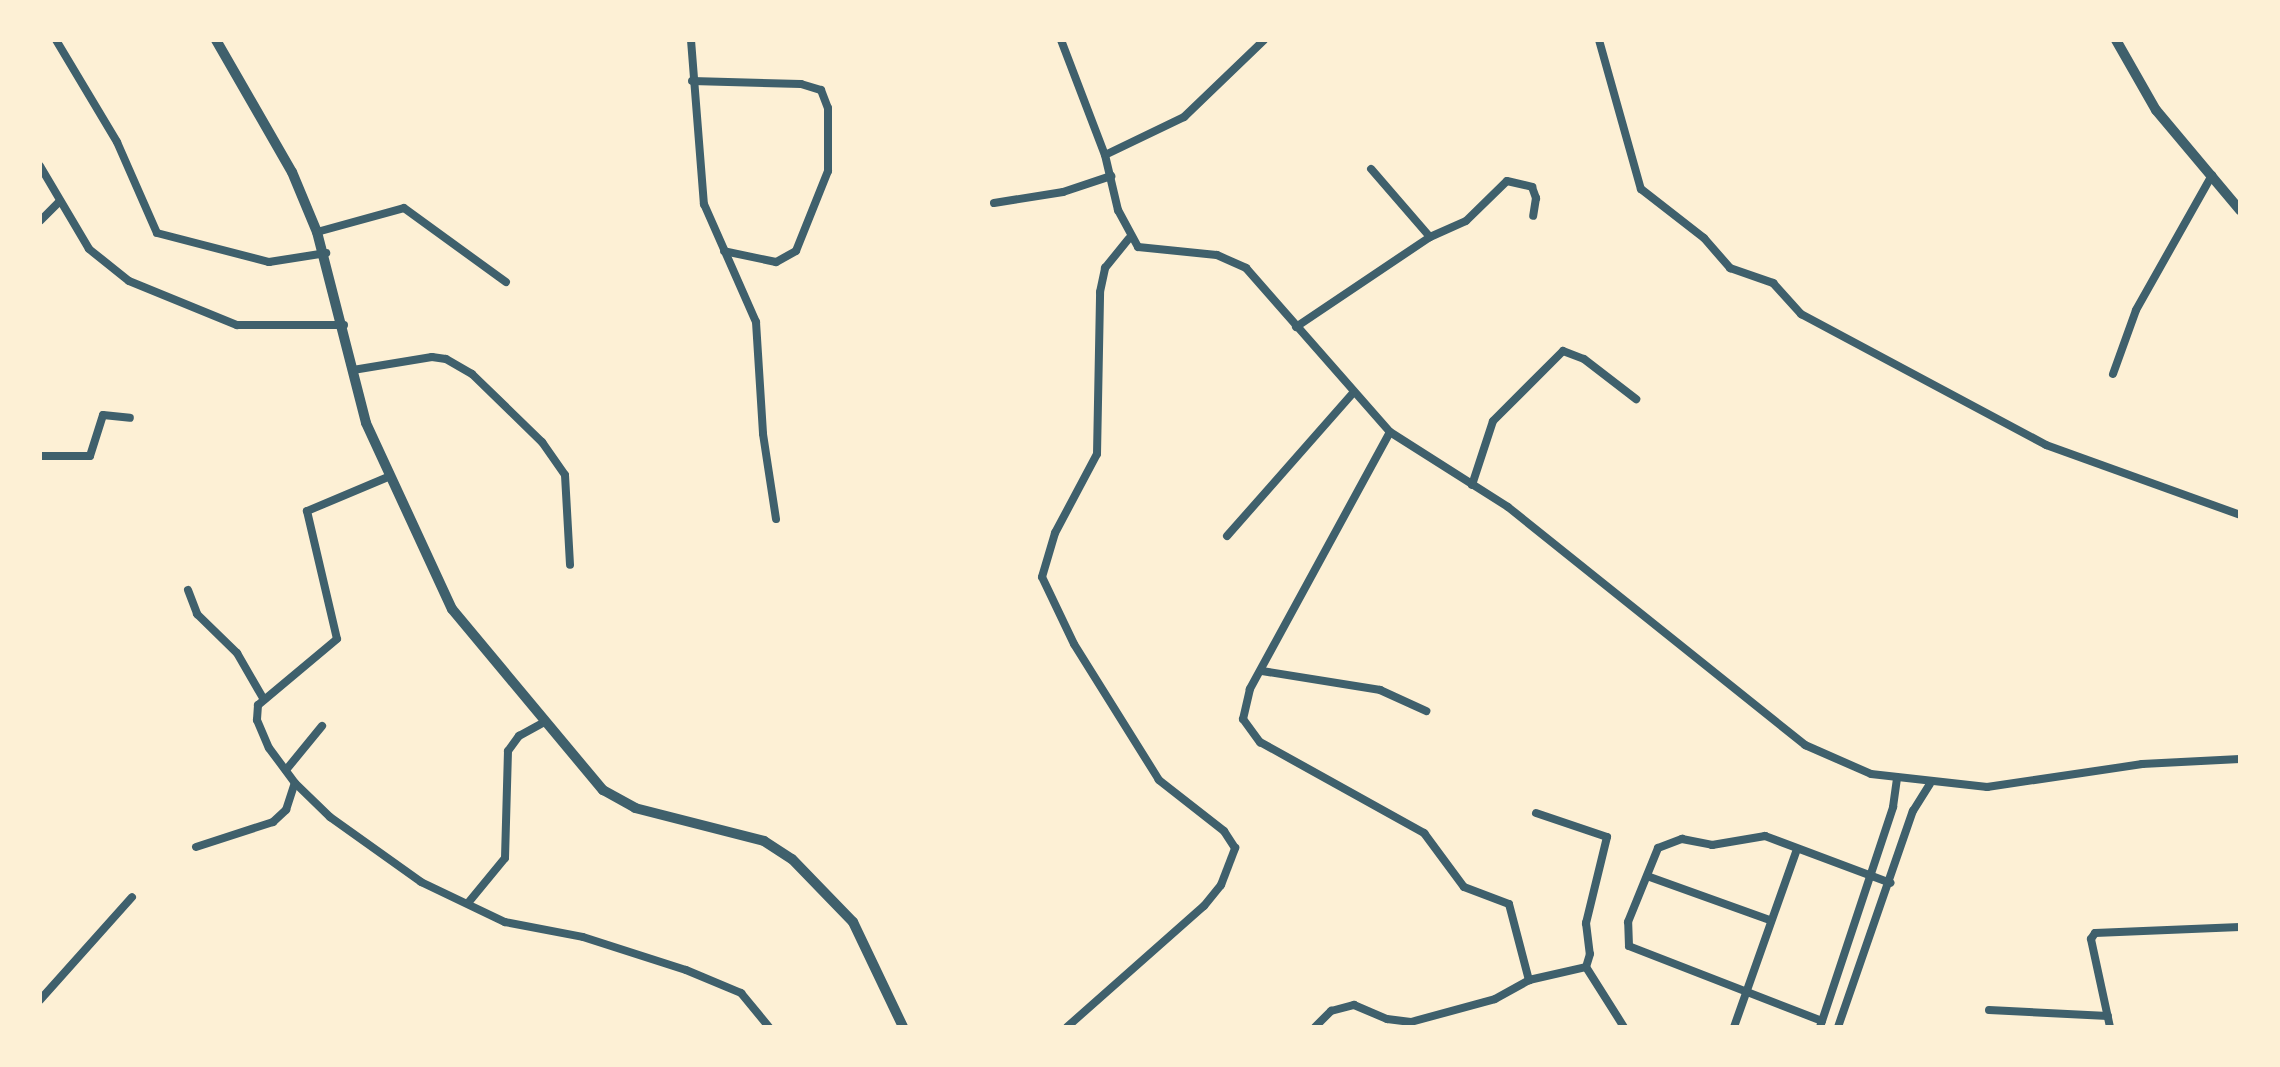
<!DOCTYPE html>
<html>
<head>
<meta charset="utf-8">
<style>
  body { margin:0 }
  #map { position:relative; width:2280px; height:1067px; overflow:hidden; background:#fdf0d5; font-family:"Roboto Condensed",sans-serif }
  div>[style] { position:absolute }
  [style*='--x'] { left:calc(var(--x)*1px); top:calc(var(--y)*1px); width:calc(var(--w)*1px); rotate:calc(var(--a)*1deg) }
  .minor>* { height:8px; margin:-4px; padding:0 4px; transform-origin:4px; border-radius:4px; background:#3f606c }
  .tertiary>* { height:10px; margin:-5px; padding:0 5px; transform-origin:5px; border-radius:5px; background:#3f606c }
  span { translate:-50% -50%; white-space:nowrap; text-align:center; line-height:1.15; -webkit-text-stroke:8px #fdf0d5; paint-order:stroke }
  .frame { position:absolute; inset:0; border:42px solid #fdf0d5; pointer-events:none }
</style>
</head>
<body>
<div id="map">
  <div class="minor">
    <div style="--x:56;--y:40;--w:119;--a:59.1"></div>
    <div style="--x:117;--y:142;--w:99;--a:66.3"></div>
    <div style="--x:157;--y:233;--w:116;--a:14.5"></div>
    <div style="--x:269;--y:262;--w:58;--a:-9"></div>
    <div style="--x:691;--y:40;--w:165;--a:85.5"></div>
    <div style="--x:704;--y:204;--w:129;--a:66.2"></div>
    <div style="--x:756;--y:322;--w:112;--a:86.4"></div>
    <div style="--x:763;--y:434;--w:86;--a:81.3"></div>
    <div style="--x:1061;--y:40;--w:123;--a:69.1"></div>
    <div style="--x:1105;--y:155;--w:57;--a:76.7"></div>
    <div style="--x:1118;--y:210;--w:42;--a:61.6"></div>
    <div style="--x:1138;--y:247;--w:79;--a:5.8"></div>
    <div style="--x:1217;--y:255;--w:32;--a:24"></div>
    <div style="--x:1246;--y:268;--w:218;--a:48.7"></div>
    <div style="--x:1390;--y:432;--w:140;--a:32.4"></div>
    <div style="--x:1508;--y:507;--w:381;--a:38.7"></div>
    <div style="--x:1805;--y:745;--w:72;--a:23.7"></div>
    <div style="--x:1871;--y:774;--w:117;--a:6.4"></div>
    <div style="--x:1987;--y:787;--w:157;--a:-8.4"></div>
    <div style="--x:2142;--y:764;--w:98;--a:-2.9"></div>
    <div style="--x:1599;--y:40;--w:155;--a:74.3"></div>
    <div style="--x:1641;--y:189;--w:80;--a:37.9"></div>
    <div style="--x:1704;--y:238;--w:40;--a:49"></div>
    <div style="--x:1730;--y:268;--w:46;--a:19.2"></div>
    <div style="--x:1773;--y:283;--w:42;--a:47.9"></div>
    <div style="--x:1801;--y:314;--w:278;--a:28.1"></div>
    <div style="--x:2046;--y:445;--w:206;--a:19.8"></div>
    <div style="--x:692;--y:81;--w:109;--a:1.6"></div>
    <div style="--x:801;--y:84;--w:21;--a:17"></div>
    <div style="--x:821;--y:90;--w:19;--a:69"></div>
    <div style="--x:828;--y:108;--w:63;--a:90"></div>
    <div style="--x:828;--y:171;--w:86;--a:111.8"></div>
    <div style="--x:796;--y:251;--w:23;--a:151"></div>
    <div style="--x:776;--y:262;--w:53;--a:-168.1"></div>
    <div style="--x:1105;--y:155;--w:88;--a:-25.7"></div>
    <div style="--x:1184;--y:117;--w:111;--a:-43.9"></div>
    <div style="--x:40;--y:166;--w:96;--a:59.4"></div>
    <div style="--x:89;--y:249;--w:51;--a:38.7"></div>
    <div style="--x:129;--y:281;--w:117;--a:22.2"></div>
    <div style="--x:237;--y:325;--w:107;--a:0"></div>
    <div style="--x:994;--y:203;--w:70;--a:-9.1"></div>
    <div style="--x:1063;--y:192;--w:51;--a:-18.4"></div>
    <div style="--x:40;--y:221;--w:27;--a:-45"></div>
    <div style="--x:317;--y:232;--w:90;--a:-15.4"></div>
    <div style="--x:404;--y:208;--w:126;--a:36"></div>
    <div style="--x:1430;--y:237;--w:39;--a:-24"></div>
    <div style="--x:1466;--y:221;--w:57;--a:-44.3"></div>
    <div style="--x:1507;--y:181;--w:26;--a:13"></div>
    <div style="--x:1532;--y:187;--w:12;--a:70"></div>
    <div style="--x:1536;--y:198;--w:18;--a:99"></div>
    <div style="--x:1296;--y:327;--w:161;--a:-33.9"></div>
    <div style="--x:1430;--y:237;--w:90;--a:-130.9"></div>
    <div style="--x:353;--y:370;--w:80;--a:-9.3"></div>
    <div style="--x:432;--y:357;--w:14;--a:8"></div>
    <div style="--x:446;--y:359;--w:30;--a:30"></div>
    <div style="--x:472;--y:374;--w:98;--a:44.2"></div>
    <div style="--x:542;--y:442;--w:40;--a:55.1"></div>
    <div style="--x:565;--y:475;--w:90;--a:86.8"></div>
    <div style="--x:2113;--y:374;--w:68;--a:-70.2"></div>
    <div style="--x:2136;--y:310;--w:155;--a:-60.6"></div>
    <div style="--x:1390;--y:432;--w:293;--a:118.6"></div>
    <div style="--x:1250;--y:689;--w:31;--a:103"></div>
    <div style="--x:1243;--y:719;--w:29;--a:54"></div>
    <div style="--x:1260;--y:742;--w:188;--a:29"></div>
    <div style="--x:1424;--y:833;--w:67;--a:53.5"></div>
    <div style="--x:1464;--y:887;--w:48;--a:20.7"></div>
    <div style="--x:1509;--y:904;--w:79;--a:75.3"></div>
    <div style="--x:40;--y:456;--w:50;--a:0"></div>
    <div style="--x:90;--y:456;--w:43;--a:-72.4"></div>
    <div style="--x:103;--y:415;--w:27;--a:6"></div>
    <div style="--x:388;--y:477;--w:88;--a:157.2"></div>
    <div style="--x:307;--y:511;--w:131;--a:76.8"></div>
    <div style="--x:337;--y:639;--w:103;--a:140.1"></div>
    <div style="--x:258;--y:705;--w:15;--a:94"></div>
    <div style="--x:257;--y:720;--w:30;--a:67"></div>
    <div style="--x:269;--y:748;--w:44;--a:53.4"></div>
    <div style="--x:295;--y:783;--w:49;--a:44.2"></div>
    <div style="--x:330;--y:817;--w:112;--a:35.5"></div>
    <div style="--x:421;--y:882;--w:93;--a:25.5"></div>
    <div style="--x:505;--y:922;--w:79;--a:10.9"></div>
    <div style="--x:583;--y:937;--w:108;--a:17.8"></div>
    <div style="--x:686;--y:970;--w:60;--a:22.7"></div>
    <div style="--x:741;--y:993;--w:44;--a:50.5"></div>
    <div style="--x:1472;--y:485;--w:67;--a:-71.8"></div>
    <div style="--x:1493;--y:421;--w:99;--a:-45"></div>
    <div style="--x:1563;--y:351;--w:22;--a:21"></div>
    <div style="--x:1584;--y:359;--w:66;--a:37.6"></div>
    <div style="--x:1227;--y:536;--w:191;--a:-48.6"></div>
    <div style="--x:188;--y:590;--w:26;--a:69"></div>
    <div style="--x:197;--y:614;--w:56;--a:44.3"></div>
    <div style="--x:237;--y:653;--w:52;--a:60"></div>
    <div style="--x:1262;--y:671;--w:120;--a:9.1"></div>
    <div style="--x:1380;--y:690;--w:51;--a:24.5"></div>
    <div style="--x:286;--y:770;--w:57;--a:-50.7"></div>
    <div style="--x:1536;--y:813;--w:75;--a:18.7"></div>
    <div style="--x:1607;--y:837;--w:89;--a:103.7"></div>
    <div style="--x:1586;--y:923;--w:31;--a:83"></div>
    <div style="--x:1590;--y:954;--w:14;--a:107"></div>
    <div style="--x:196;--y:847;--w:81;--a:-18"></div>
    <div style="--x:273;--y:822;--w:18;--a:-43"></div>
    <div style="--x:286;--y:810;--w:28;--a:-72"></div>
    <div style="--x:1647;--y:876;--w:131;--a:19.7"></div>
    <div style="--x:468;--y:903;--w:58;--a:-50.6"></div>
    <div style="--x:505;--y:858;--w:107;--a:-88.4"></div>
    <div style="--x:508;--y:751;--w:19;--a:-54"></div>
    <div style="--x:519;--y:736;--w:26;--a:-29"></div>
    <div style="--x:1586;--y:967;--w:71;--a:57.7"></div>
    <div style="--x:40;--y:1000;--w:138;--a:-48.2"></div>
    <div style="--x:1989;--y:1010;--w:119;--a:2.9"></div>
    <div style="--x:1822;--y:1021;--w:207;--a:-158.8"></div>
    <div style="--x:1629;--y:946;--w:24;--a:-92"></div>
    <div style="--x:1628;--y:922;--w:80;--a:-67.9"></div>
    <div style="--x:1658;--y:848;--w:26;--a:-21"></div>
    <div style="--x:1682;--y:839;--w:31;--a:11"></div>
    <div style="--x:1712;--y:845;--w:54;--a:-9.6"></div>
    <div style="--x:1765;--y:836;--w:134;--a:20.5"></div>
    <div style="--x:1067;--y:1027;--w:183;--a:-41.5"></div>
    <div style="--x:1204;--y:906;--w:27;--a:-51"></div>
    <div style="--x:1221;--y:885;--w:40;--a:-69"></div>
    <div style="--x:1235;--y:848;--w:20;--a:-123"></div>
    <div style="--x:1224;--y:831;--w:83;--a:-141.9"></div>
    <div style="--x:1159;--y:780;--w:160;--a:-122"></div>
    <div style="--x:1074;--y:644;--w:74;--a:-115.5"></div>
    <div style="--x:1042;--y:577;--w:46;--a:-73.5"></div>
    <div style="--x:1055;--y:533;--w:89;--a:-62"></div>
    <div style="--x:1097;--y:454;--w:162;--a:-88.9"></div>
    <div style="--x:1100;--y:292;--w:25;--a:-78"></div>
    <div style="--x:1105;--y:268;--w:38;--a:-51"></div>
    <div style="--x:1315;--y:1027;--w:23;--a:-45"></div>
    <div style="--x:1331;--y:1011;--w:24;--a:-15"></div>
    <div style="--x:1354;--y:1005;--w:36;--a:23"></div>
    <div style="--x:1387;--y:1019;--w:24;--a:7"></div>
    <div style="--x:1411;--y:1022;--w:87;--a:-15.3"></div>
    <div style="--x:1495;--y:999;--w:39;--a:-29"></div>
    <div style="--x:1529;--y:980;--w:58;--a:-12.8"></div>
    <div style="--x:1734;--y:1027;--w:189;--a:-70.5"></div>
    <div style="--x:1820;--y:1027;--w:232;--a:-71.6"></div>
    <div style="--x:1893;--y:807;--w:29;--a:-82"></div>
    <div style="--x:1838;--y:1027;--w:229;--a:-70.9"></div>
    <div style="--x:1913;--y:811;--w:32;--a:-58"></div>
    <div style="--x:2110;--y:1027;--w:90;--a:-102.2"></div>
    <div style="--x:2091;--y:939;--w:7;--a:-56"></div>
    <div style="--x:2095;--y:933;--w:145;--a:-2.4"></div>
  </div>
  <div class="tertiary">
    <div style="--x:216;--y:40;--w:152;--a:60.1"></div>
    <div style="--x:292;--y:172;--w:65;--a:67.4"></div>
    <div style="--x:317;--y:232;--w:197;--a:75.6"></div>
    <div style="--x:366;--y:423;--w:205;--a:65.2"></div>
    <div style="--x:452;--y:609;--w:236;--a:50.2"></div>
    <div style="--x:603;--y:790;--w:37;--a:29"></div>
    <div style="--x:635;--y:808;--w:133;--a:14.3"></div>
    <div style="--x:764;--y:841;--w:33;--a:33"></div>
    <div style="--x:792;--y:859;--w:88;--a:45.9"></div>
    <div style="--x:853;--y:922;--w:116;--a:64.5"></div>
    <div style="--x:2116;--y:40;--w:81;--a:60.3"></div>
    <div style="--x:2156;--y:110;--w:131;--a:50"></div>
  </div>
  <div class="frame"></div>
</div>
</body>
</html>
